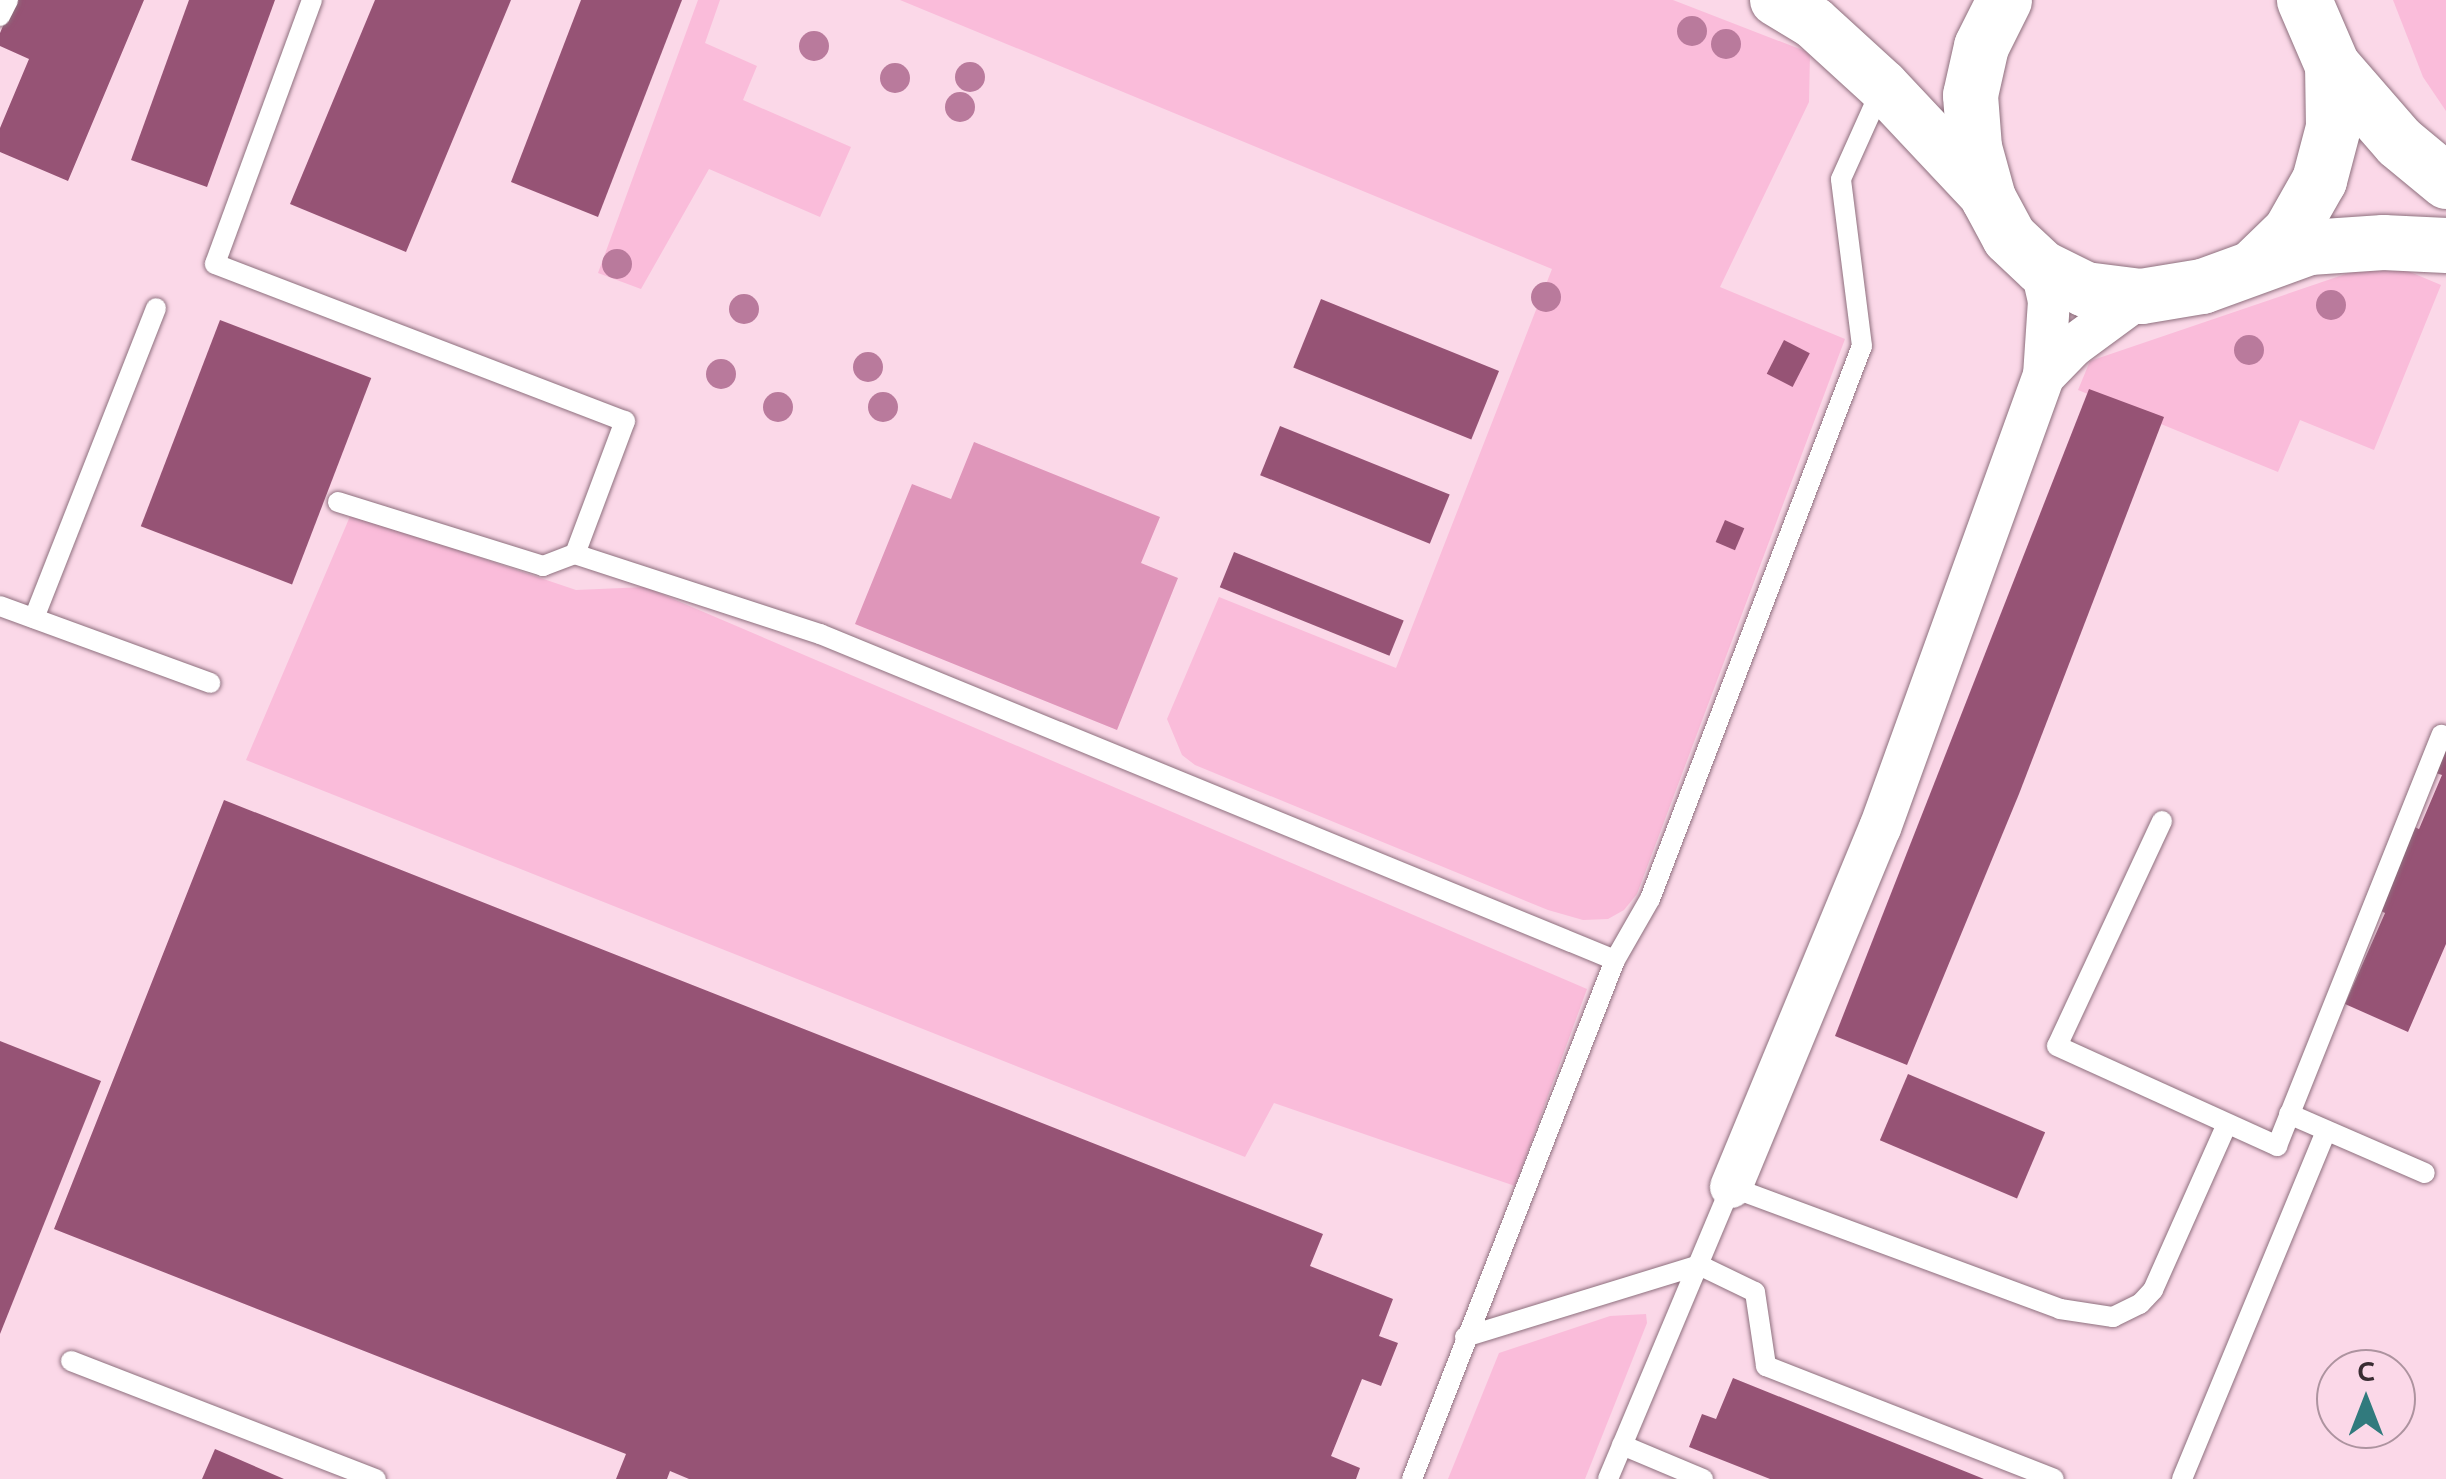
<!DOCTYPE html>
<html>
<head>
<meta charset="utf-8">
<style>
  body { margin:0 }
  #map { position:relative; width:2446px; height:1479px; overflow:hidden; background:#fbd8e8; font-family:Ubuntu,sans-serif }
  div>[style] { position:absolute }
  [style*='--x'] { left:calc(var(--x)*1px); top:calc(var(--y)*1px); width:calc(var(--w)*1px); rotate:calc(var(--a)*1deg) }
  .green>* { inset:0; background:#fabcda }
  .forest>* { inset:0; background:#df96ba }
  .building>* { inset:0; background:#965375; transform-origin:0 0 }
  .roads { filter:drop-shadow(0 0 2px #8e707e) drop-shadow(0 0 2px #8e707e) }
  .service>* { height:20px; margin:-10px; padding:0 10px; transform-origin:10px; border-radius:10px; background:#fff }
  .minor>* { height:42px; margin:-21px; padding:0 21px; transform-origin:21px; border-radius:21px; background:#fff }
  .tertiary>* { height:52px; margin:-26px; padding:0 26px; transform-origin:26px; border-radius:26px; background:#fff }
  .secondary>* { height:55px; margin:-27.5px; padding:0 27.5px; transform-origin:27.5px; border-radius:27.5px; background:#fff }
  .trees>* { width:30px; height:30px; margin:-15px; border-radius:50%; background:#b97a9c }
  span { translate:-50% -50%; white-space:nowrap; text-align:center; line-height:1.15; -webkit-text-stroke:10px #fbd8e8; paint-order:stroke }
  .north { position:absolute; left:2316px; top:1349px; width:100px; height:100px; box-sizing:border-box; background:#fbd8e8; border:2px solid #ad939f; border-radius:50%; rotate:0deg; font-size:28px; font-weight:700; line-height:40px; text-align:center; color:#392c32 }
  .north::after { content:''; display:block; margin:auto; width:35px; height:45px; background:#317a7d; clip-path:polygon(50% 0,100% 100%,50% 72%,0 100%) }
</style>
</head>
<body>
<div id="map">
  <div class="green">
    <div style="clip-path:polygon(698px 0,720px 0,705px 43px,757px 66px,743px 100px,851px 147px,820px 217px,709px 169px,641px 289px,598px 273px)"></div>
    <div style="clip-path:polygon(900px 0,1673px 0,1810px 53px,1809px 102px,1720px 287px,1845px 339px,1637px 894px,1624px 910px,1608px 919px,1583px 920px,1548px 910px,1195px 765px,1182px 755px,1167px 719px,1219px 597px,1396px 668px,1552px 269px)"></div>
    <div style="clip-path:polygon(2393px 0,2446px 0,2446px 111px,2423px 77px)"></div>
    <div style="clip-path:polygon(2384px 261px,2441px 285px,2374px 450px,2300px 420px,2278px 472px,2078px 390px,2090px 361px)"></div>
    <div style="clip-path:polygon(351px 514px,576px 590px,645px 587px,1587px 989px,1515px 1186px,1274px 1103px,1245px 1157px,246px 760px)"></div>
    <div style="clip-path:polygon(1646px 1314px,1647px 1323px,1585px 1479px,1448px 1479px,1499px 1353px,1610px 1316px)"></div>
  </div>
  <div class="forest">
    <div style="clip-path:polygon(974px 442px,1160px 517px,1141px 563px,1178px 578px,1117px 730px,855px 624px,912px 484px,951px 499px)"></div>
  </div>
  <div class="building">
    <div style="clip-path:polygon(14px 0,144px 0,68px 181px,0 152px,0 128px,29px 59px,0 46px,0 33px)"></div>
    <div style="clip-path:polygon(189px 0,275px 0,207px 187px,131px 160px)"></div>
    <div style="clip-path:polygon(375px 0,511px 0,406px 252px,290px 204px)"></div>
    <div style="clip-path:polygon(581px 0,682px 0,598px 217px,511px 182px)"></div>
    <div style="left:1321px;top:299px;width:192px;height:74px;rotate:22deg"></div>
    <div style="left:220px;top:320px;width:162px;height:221px;rotate:21deg"></div>
    <div style="left:1784px;top:340px;width:29px;height:38px;rotate:27deg"></div>
    <div style="clip-path:polygon(2089px 389px,2164px 417px,2019px 794px,1907px 1065px,1835px 1036px)"></div>
    <div style="left:1280px;top:426px;width:183px;height:53px;rotate:22deg"></div>
    <div style="left:1725px;top:520px;width:21px;height:24px;rotate:23deg"></div>
    <div style="left:1234px;top:552px;width:183px;height:38px;rotate:22deg"></div>
    <div style="clip-path:polygon(2446px 742px,2446px 944px,2408px 1032px,2345px 1004px,2385px 913px,2377px 909px,2412px 826px,2419px 829px,2442px 775px,2433px 772px)"></div>
    <div style="clip-path:polygon(224px 800px,1323px 1234px,1310px 1266px,1393px 1299px,1379px 1336px,1398px 1343px,1381px 1386px,1362px 1379px,1331px 1456px,1360px 1468px,1356px 1479px,689px 1479px,670px 1471px,667px 1479px,616px 1479px,626px 1454px,54px 1229px)"></div>
    <div style="clip-path:polygon(0 1041px,101px 1081px,0 1334px)"></div>
    <div style="left:1908px;top:1074px;width:149px;height:72px;rotate:23deg"></div>
    <div style="clip-path:polygon(1733px 1378px,1984px 1479px,1770px 1479px,1689px 1447px,1702px 1414px,1716px 1419px)"></div>
    <div style="clip-path:polygon(215px 1449px,284px 1479px,202px 1479px)"></div>
  </div>
  <div class="roads">
    <div class="service">
      <div style="--x:312;--y:0;--w:281;--a:110.2"></div>
      <div style="--x:215;--y:264;--w:439;--a:21"></div>
      <div style="--x:625;--y:421;--w:142;--a:110.6"></div>
      <div style="--x:0;--y:16;--w:18;--a:-63"></div>
      <div style="--x:338;--y:502;--w:215;--a:17.3"></div>
      <div style="--x:543;--y:566;--w:34;--a:-21"></div>
      <div style="--x:575;--y:554;--w:258;--a:18.1"></div>
      <div style="--x:820;--y:634;--w:859;--a:22.3"></div>
      <div style="--x:1615;--y:960;--w:70;--a:-60.2"></div>
      <div style="--x:1650;--y:899;--w:592;--a:-69.03"></div>
      <div style="--x:1862;--y:346;--w:168;--a:-97.2"></div>
      <div style="--x:1841;--y:179;--w:98;--a:-65.8"></div>
      <div style="--x:0;--y:606;--w:224;--a:20.1"></div>
      <div style="--x:34;--y:618;--w:333;--a:-68.5"></div>
      <div style="--x:2162;--y:821;--w:248;--a:115"></div>
      <div style="--x:2057;--y:1046;--w:242;--a:24.4"></div>
      <div style="--x:2277;--y:1146;--w:443;--a:-68.2"></div>
      <div style="--x:2289;--y:1114;--w:148;--a:23.5"></div>
      <div style="--x:1465;--y:1337;--w:245;--a:-17.1"></div>
      <div style="--x:1699;--y:1265;--w:62;--a:25.7"></div>
      <div style="--x:1755;--y:1292;--w:75;--a:81.5"></div>
      <div style="--x:1766;--y:1366;--w:309;--a:21.4"></div>
      <div style="--x:71;--y:1361;--w:327;--a:21.2"></div>
      <div style="--x:1622;--y:1445;--w:88;--a:22.8"></div>
      <div style="--x:1412;--y:1479;--w:557;--a:-68.64"></div>
      <div style="--x:1608;--y:1479;--w:317;--a:-67.2"></div>
      <div style="--x:1731;--y:1187;--w:351;--a:20.3"></div>
      <div style="--x:2060;--y:1309;--w:54;--a:8.6"></div>
      <div style="--x:2113;--y:1317;--w:30;--a:-26"></div>
      <div style="--x:2140;--y:1304;--w:19;--a:-47"></div>
      <div style="--x:2153;--y:1290;--w:180;--a:-66"></div>
      <div style="--x:2182;--y:1479;--w:377;--a:-67.5"></div>
    </div>
    <div class="minor">
      <div style="--x:2044;--y:376;--w:42;--a:-46"></div>
      <div style="--x:2073;--y:346;--w:84;--a:-36.3"></div>
      <div style="--x:1731;--y:1187;--w:389;--a:-67.5"></div>
      <div style="--x:1880;--y:828;--w:481;--a:-70.1"></div>
      <div style="--x:2044;--y:376;--w:75;--a:-86.2"></div>
      <div style="--x:2049;--y:301;--w:35;--a:-103"></div>
    </div>
    <div class="tertiary">
      <div style="--x:1776;--y:0;--w:44;--a:31.2"></div>
      <div style="--x:1814;--y:23;--w:93;--a:42.4"></div>
      <div style="--x:1883;--y:86;--w:154;--a:46.8"></div>
    </div>
    <div class="secondary">
      <div style="--x:2004;--y:0;--w:51;--a:116.6"></div>
      <div style="--x:1981;--y:46;--w:50;--a:102.7"></div>
      <div style="--x:1970;--y:95;--w:52;--a:85.6"></div>
      <div style="--x:1974;--y:147;--w:53;--a:74.6"></div>
      <div style="--x:1988;--y:198;--w:44;--a:61.7"></div>
      <div style="--x:2009;--y:237;--w:44;--a:43.2"></div>
      <div style="--x:2041;--y:267;--w:49;--a:26.6"></div>
      <div style="--x:2085;--y:289;--w:56;--a:7.1"></div>
      <div style="--x:2141;--y:296;--w:62;--a:-9.3"></div>
      <div style="--x:2202;--y:286;--w:114;--a:-20"></div>
      <div style="--x:2309;--y:247;--w:74;--a:-3.9"></div>
      <div style="--x:2383;--y:242;--w:63;--a:2.7"></div>
      <div style="--x:2332;--y:65;--w:102;--a:49"></div>
      <div style="--x:2399;--y:142;--w:61;--a:39.7"></div>
      <div style="--x:2254;--y:266;--w:50;--a:-44.2"></div>
      <div style="--x:2290;--y:231;--w:59;--a:-60.4"></div>
      <div style="--x:2319;--y:180;--w:55;--a:-75.2"></div>
      <div style="--x:2333;--y:127;--w:62;--a:-90.9"></div>
      <div style="--x:2332;--y:65;--w:71;--a:-113.3"></div>
    </div>
  </div>
  <div class="trees">
    <div style="left:1692px;top:31px"></div>
    <div style="left:1726px;top:44px"></div>
    <div style="left:814px;top:46px"></div>
    <div style="left:970px;top:77px"></div>
    <div style="left:895px;top:78px"></div>
    <div style="left:960px;top:107px"></div>
    <div style="left:617px;top:264px"></div>
    <div style="left:1546px;top:297px"></div>
    <div style="left:2331px;top:305px"></div>
    <div style="left:744px;top:309px"></div>
    <div style="left:2249px;top:350px"></div>
    <div style="left:868px;top:367px"></div>
    <div style="left:721px;top:374px"></div>
    <div style="left:778px;top:407px"></div>
    <div style="left:883px;top:407px"></div>
  </div>
  <div class="north">С</div>
</div>
</body>
</html>
